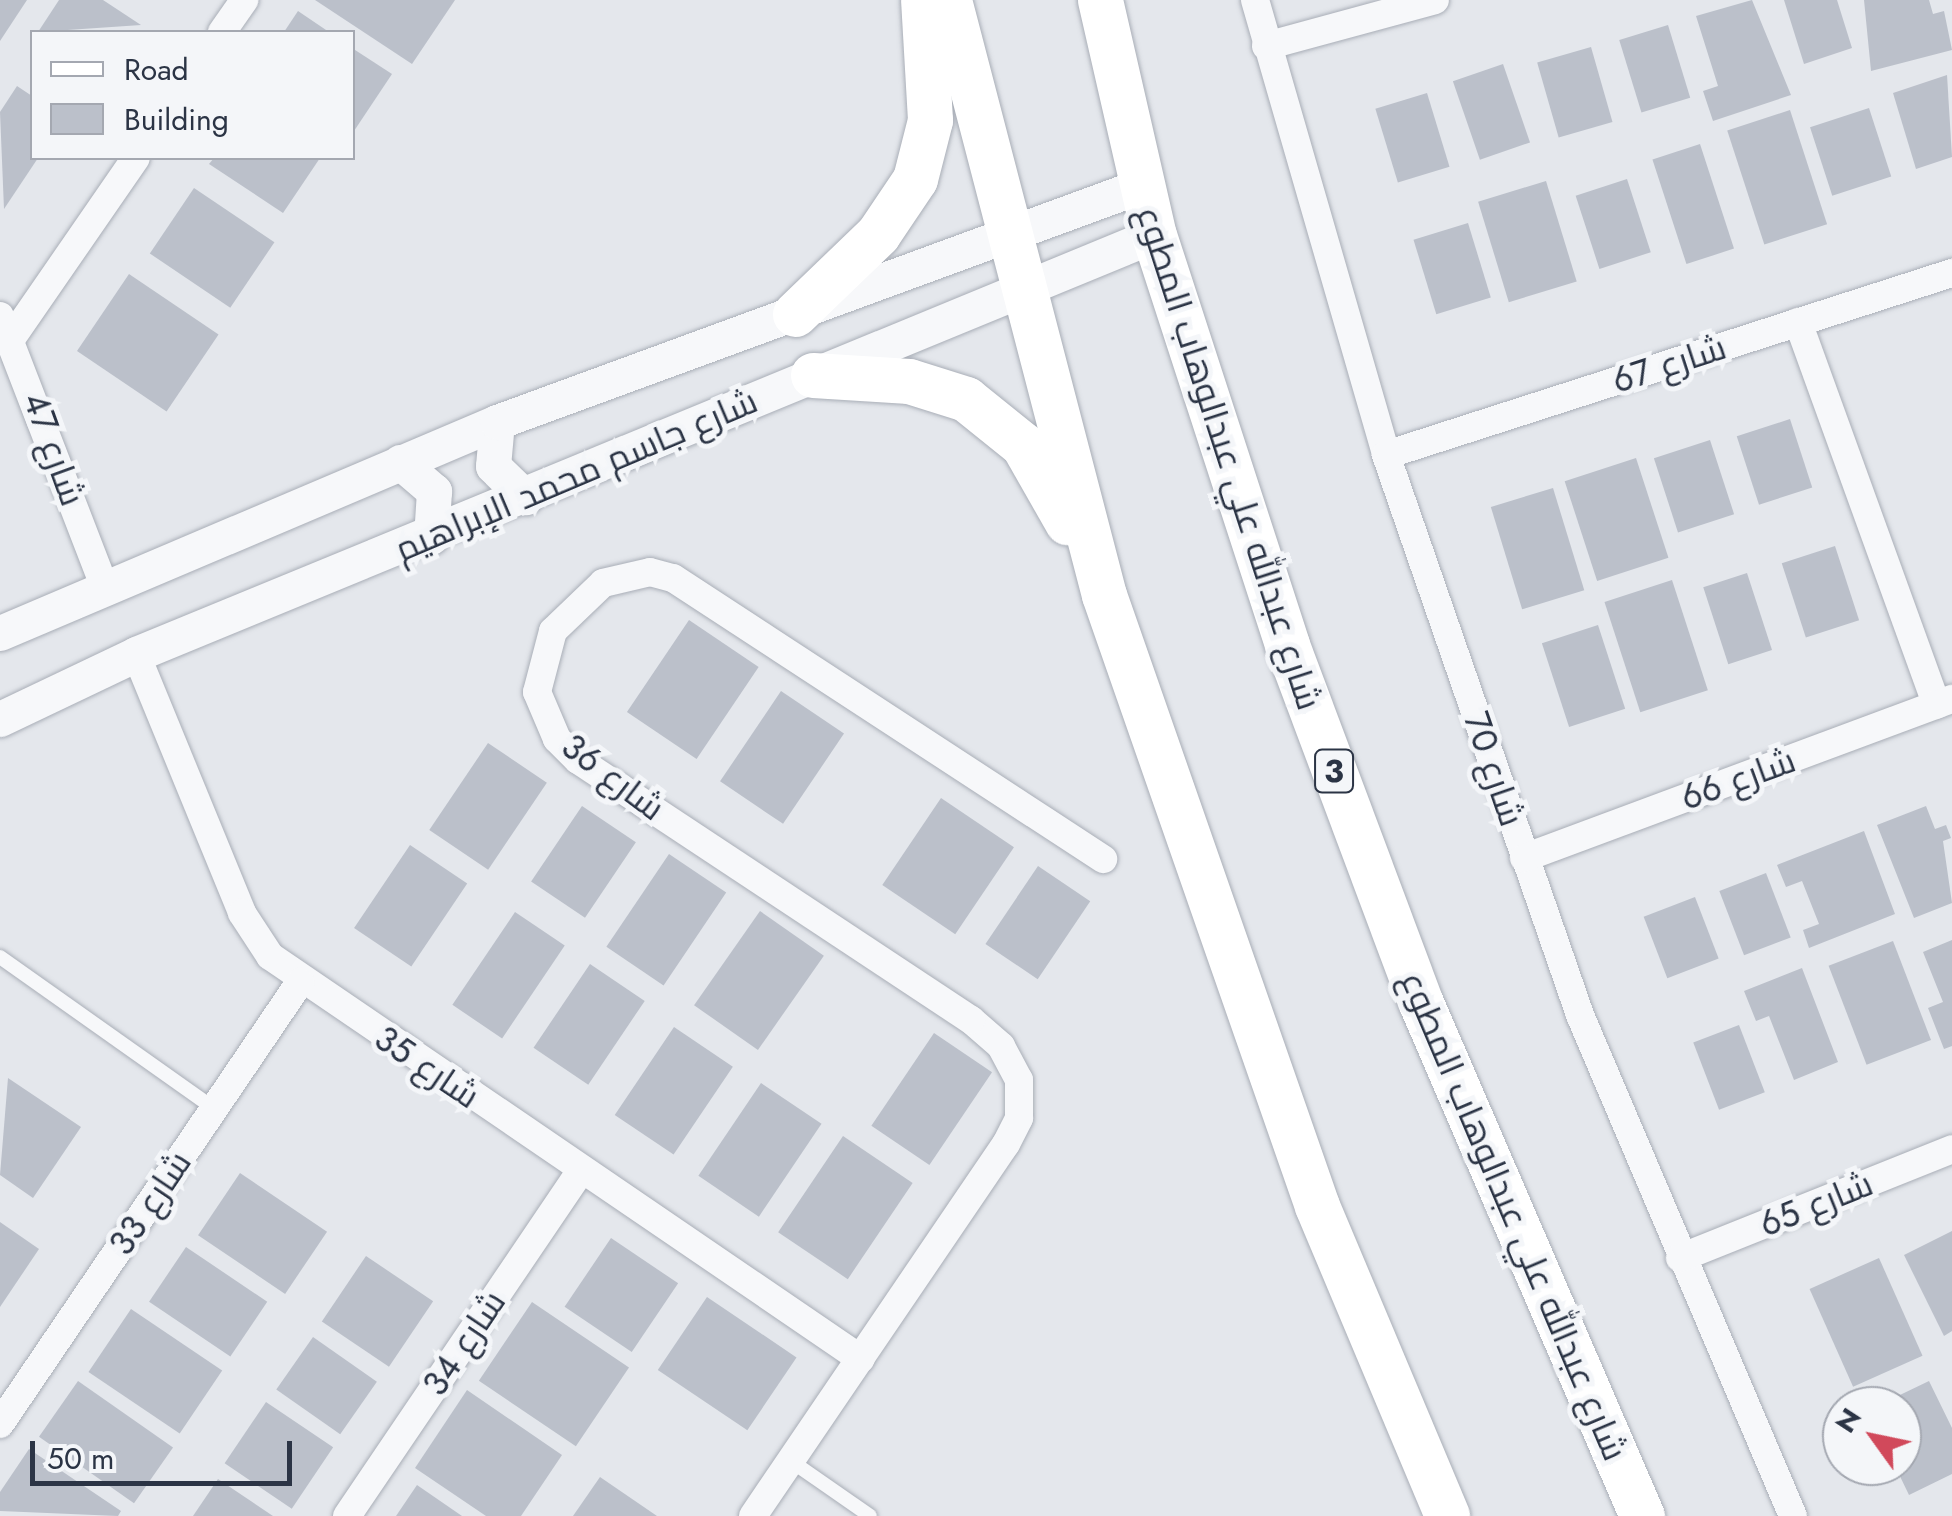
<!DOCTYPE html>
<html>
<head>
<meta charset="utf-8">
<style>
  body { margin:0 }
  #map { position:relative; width:1952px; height:1516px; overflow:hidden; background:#e4e7ec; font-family:Jost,Cairo,sans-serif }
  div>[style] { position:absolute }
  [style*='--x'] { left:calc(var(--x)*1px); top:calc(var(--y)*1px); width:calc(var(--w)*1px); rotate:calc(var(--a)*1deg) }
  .building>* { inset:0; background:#bbc0ca; transform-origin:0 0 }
  .roads { filter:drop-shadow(0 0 2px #a9aeb7) drop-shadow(0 0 2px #a9aeb7) }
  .service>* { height:14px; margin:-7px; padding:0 7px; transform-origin:7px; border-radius:7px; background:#f7f8fa }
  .minor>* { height:28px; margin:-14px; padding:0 14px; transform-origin:14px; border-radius:14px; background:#f7f8fa }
  .tertiary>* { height:35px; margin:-17.5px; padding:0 17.5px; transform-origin:17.5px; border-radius:17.5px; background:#f7f8fa }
  .primary>* { height:45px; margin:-22.5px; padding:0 22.5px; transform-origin:22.5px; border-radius:22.5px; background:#fff }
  span { translate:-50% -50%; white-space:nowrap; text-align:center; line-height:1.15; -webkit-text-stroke:10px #f4f6f9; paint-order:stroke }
  .shield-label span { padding:2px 8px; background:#f4f6f9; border:2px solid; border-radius:8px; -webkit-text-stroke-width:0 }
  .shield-label { font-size:32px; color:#2b3445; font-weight:700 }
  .street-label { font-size:35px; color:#2b3445 }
  .legend { position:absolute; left:30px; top:30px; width:325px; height:130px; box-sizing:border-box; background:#f4f6f9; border:2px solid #a4a8b1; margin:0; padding:12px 18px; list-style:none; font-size:30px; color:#2b3445 }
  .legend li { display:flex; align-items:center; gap:20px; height:50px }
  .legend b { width:50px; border:2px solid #a4a8b1 }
  .north { position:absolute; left:1822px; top:1386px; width:100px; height:100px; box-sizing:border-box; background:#f4f6f9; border:2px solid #a4a8b1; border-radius:50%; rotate:303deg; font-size:28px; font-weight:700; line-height:40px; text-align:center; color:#2b3445 }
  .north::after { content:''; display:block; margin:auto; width:35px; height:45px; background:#d1495b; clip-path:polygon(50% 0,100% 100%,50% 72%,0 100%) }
  .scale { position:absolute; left:30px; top:1441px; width:262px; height:45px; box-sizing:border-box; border:5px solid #2b3445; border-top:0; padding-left:12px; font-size:30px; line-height:35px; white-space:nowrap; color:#2b3445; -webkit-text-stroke:8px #f4f6f9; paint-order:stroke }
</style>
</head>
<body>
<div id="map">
  <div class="building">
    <div style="clip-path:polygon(0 0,27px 0,0 41px)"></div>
    <div style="clip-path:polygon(59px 0,103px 0,141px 25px,38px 32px)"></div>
    <div style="clip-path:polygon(315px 0,455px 0,412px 64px)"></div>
    <div style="clip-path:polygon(1752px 0,1791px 95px,1713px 121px,1703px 91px,1718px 86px,1696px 16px)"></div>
    <div style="clip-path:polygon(1784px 0,1837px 0,1852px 48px,1804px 64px)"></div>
    <div style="clip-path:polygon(1864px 0,1929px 0,1933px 14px,1944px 11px,1952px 50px,1871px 71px)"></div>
    <div style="clip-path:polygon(298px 11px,329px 32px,284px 32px)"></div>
    <div style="left:1668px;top:25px;width:76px;height:51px;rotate:73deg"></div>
    <div style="left:1591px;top:47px;width:78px;height:56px;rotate:74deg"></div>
    <div style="clip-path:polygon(352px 48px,392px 74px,352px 134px)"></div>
    <div style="left:1503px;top:64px;width:83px;height:53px;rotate:71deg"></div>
    <div style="clip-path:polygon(1947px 75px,1952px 157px,1916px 169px,1893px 93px)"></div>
    <div style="clip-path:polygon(17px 86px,32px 96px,38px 158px,4px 209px,0 112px)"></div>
    <div style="left:1427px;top:93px;width:77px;height:54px;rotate:73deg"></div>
    <div style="left:1869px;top:108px;width:72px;height:62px;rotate:72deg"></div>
    <div style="left:1790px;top:110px;width:120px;height:66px;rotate:72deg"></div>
    <div style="left:1700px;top:144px;width:110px;height:50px;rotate:72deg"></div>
    <div style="clip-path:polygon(214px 158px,320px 158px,283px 213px,209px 164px)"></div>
    <div style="left:1627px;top:179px;width:77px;height:54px;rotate:72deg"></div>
    <div style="left:1546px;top:181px;width:105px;height:71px;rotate:73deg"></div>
    <div style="left:194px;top:188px;width:97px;height:79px;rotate:34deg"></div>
    <div style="left:1468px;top:223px;width:78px;height:57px;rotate:73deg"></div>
    <div style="left:129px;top:274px;width:108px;height:93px;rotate:34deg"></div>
    <div style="left:1790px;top:419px;width:72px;height:56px;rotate:72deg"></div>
    <div style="left:1710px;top:440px;width:78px;height:59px;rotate:72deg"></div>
    <div style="left:1636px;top:458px;width:105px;height:75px;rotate:72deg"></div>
    <div style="left:1553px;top:488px;width:107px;height:65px;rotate:73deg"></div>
    <div style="left:1835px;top:546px;width:78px;height:56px;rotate:72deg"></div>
    <div style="left:1747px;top:573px;width:81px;height:46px;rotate:72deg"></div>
    <div style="left:1672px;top:580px;width:116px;height:71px;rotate:72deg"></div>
    <div style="left:689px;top:620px;width:84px;height:111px;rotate:34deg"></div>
    <div style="left:1598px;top:625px;width:88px;height:59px;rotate:72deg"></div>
    <div style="left:781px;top:691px;width:76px;height:109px;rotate:34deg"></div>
    <div style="left:488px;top:743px;width:71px;height:105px;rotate:34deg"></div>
    <div style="left:941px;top:798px;width:88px;height:105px;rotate:34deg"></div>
    <div style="left:582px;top:806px;width:65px;height:91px;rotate:34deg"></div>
    <div style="clip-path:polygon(1926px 806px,1935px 829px,1946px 825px,1951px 838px,1943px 841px,1952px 903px,1914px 918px,1877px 825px)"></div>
    <div style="clip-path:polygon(1864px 831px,1895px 914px,1809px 948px,1803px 930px,1819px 924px,1802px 881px,1786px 887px,1777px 865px)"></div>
    <div style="left:410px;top:845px;width:69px;height:100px;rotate:34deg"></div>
    <div style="left:669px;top:854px;width:69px;height:112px;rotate:34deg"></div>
    <div style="left:1038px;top:866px;width:63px;height:94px;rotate:34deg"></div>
    <div style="left:1766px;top:873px;width:69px;height:50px;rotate:69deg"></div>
    <div style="left:1695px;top:897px;width:66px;height:55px;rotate:69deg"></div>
    <div style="left:760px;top:911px;width:78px;height:115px;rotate:35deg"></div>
    <div style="left:515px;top:912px;width:60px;height:112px;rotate:34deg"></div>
    <div style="clip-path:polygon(1952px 940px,1952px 1046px,1944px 1049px,1928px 1008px,1943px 1002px,1923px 952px)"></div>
    <div style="left:1893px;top:941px;width:106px;height:69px;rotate:69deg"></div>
    <div style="left:590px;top:964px;width:66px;height:101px;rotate:34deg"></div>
    <div style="clip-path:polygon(1802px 968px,1838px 1062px,1794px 1080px,1769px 1016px,1756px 1021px,1744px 991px)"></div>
    <div style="left:1739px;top:1025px;width:72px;height:49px;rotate:69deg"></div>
    <div style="left:674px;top:1027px;width:71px;height:106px;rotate:34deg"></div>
    <div style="left:934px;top:1033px;width:70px;height:112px;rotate:34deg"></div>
    <div style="clip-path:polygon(8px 1078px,81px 1127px,33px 1198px,0 1175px)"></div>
    <div style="left:761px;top:1083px;width:73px;height:112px;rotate:34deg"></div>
    <div style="left:843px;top:1136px;width:84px;height:116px;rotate:34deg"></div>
    <div style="left:240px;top:1173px;width:105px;height:75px;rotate:34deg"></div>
    <div style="clip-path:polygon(0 1222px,39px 1249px,0 1307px)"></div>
    <div style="clip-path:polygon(1952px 1231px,1952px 1331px,1944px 1336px,1904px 1255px)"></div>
    <div style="left:611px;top:1238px;width:81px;height:83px;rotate:34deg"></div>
    <div style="left:186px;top:1247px;width:98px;height:66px;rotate:34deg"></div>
    <div style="left:366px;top:1256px;width:81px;height:79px;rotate:34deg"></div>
    <div style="left:1879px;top:1258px;width:107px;height:76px;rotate:66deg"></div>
    <div style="left:707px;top:1297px;width:108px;height:88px;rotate:34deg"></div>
    <div style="left:532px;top:1302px;width:117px;height:95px;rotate:34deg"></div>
    <div style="left:131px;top:1309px;width:110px;height:76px;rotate:34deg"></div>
    <div style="left:313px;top:1337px;width:78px;height:64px;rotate:35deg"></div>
    <div style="left:78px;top:1381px;width:116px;height:68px;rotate:35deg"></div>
    <div style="clip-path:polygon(1929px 1381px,1952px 1428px,1952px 1474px,1909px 1495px,1895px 1466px,1902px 1466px,1902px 1406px,1877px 1406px)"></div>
    <div style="clip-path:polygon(467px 1390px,562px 1455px,521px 1516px,486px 1516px,415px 1468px)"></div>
    <div style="left:266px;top:1402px;width:81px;height:74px;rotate:34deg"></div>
    <div style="clip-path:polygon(29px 1449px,121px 1511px,118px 1516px,0 1511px,0 1492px)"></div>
    <div style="clip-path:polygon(600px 1477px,657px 1516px,573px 1516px)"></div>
    <div style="clip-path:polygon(218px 1479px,273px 1516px,193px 1516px)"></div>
    <div style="clip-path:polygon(417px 1485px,462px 1516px,396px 1516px)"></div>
  </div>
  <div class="roads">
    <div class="service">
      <div style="--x:0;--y:957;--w:263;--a:35.3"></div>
      <div style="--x:791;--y:1461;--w:96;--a:34.8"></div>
    </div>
    <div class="minor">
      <div style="--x:1255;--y:0;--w:473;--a:73.9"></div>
      <div style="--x:1386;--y:455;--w:593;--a:70.89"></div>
      <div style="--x:1580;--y:1015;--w:544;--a:66.97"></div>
      <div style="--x:222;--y:32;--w:39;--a:-55"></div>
      <div style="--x:1266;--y:46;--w:175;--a:-15.2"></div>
      <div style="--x:0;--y:316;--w:288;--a:68.9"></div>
      <div style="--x:1798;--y:322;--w:407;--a:70.1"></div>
      <div style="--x:13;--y:336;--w:216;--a:-55.4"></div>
      <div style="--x:1386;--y:455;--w:595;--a:-17.83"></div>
      <div style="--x:136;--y:654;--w:280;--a:67.7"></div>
      <div style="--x:242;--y:913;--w:51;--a:56.9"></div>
      <div style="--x:270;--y:956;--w:715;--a:34.29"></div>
      <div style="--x:1524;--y:858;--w:457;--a:-20.4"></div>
      <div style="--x:1680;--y:1258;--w:293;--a:-21.8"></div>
      <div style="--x:0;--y:1424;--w:534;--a:-55.83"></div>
      <div style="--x:347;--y:1516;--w:418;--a:-55.9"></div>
      <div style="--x:753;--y:1516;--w:450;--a:-55.8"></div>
      <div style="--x:1006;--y:1144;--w:29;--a:-63"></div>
      <div style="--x:1019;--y:1118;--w:38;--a:-90"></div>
      <div style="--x:1019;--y:1080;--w:38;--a:-118"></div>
      <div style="--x:1001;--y:1046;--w:40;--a:-139"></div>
      <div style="--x:971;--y:1020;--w:471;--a:-146.5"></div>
      <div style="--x:578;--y:760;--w:30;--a:-135"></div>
      <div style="--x:557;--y:739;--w:51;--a:-113.1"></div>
      <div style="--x:537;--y:692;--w:63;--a:-75.3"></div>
      <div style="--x:553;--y:631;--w:69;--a:-43.8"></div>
      <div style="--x:603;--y:583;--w:48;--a:-13.2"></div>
      <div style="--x:650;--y:572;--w:24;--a:15"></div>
      <div style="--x:673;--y:578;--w:514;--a:33.16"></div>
    </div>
    <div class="tertiary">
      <div style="--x:497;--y:422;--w:44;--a:95.2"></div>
      <div style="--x:493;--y:466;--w:45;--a:44.1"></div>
      <div style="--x:400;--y:462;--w:45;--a:40.5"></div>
      <div style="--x:434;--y:491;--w:46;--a:93.7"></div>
      <div style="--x:0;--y:633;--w:540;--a:-23"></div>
      <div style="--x:497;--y:422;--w:685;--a:-20.15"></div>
      <div style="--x:0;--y:719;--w:151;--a:-25.5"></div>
      <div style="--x:136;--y:654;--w:1101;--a:-22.37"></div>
    </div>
    <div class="primary">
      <div style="--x:949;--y:0;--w:615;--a:75.4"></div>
      <div style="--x:1104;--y:595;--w:647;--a:70.78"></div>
      <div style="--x:1317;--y:1206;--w:336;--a:67.2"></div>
      <div style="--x:1100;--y:0;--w:241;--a:77.1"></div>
      <div style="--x:1154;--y:235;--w:431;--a:72"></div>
      <div style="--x:1287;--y:645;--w:382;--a:69.5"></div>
      <div style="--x:1421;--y:1003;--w:559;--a:66.69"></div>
      <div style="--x:795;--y:314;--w:115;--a:-43.9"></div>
      <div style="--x:878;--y:234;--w:66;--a:-56.1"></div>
      <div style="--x:915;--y:179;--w:61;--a:-75.7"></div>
      <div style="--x:930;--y:120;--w:120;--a:-93.3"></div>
      <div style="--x:813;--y:375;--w:96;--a:3.6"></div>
      <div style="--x:909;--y:381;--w:60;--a:17.5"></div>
      <div style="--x:966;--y:399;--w:73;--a:38.9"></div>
      <div style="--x:1023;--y:445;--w:89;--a:60.3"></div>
    </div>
  </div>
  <div class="shield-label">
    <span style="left:1334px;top:771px">3</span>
  </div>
  <div class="street-label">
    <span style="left:1669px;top:364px;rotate:-18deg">شارع 67</span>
    <span style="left:54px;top:449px;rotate:70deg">شارع 47</span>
    <span style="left:1229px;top:458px;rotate:72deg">شارع عبدالله علي عبدالوهاب المطوع</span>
    <span style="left:576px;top:475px;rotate:-23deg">شارع جاسم محمد الإبراهيم</span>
    <span style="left:1494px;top:769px;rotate:71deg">شارع 70</span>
    <span style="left:613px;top:777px;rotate:37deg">شارع 36</span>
    <span style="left:1738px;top:779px;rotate:-20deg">شارع 66</span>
    <span style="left:427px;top:1067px;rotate:34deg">شارع 35</span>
    <span style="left:150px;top:1203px;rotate:-56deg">شارع 33</span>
    <span style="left:1816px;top:1204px;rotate:-22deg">شارع 65</span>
    <span style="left:1514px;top:1216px;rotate:67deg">شارع عبدالله علي عبدالوهاب المطوع</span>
    <span style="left:464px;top:1343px;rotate:-56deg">شارع 34</span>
  </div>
  <ul class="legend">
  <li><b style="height:12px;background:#fff"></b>Road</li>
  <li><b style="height:28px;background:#bbc0ca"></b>Building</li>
  </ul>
  <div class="north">N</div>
  <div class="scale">50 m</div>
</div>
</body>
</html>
